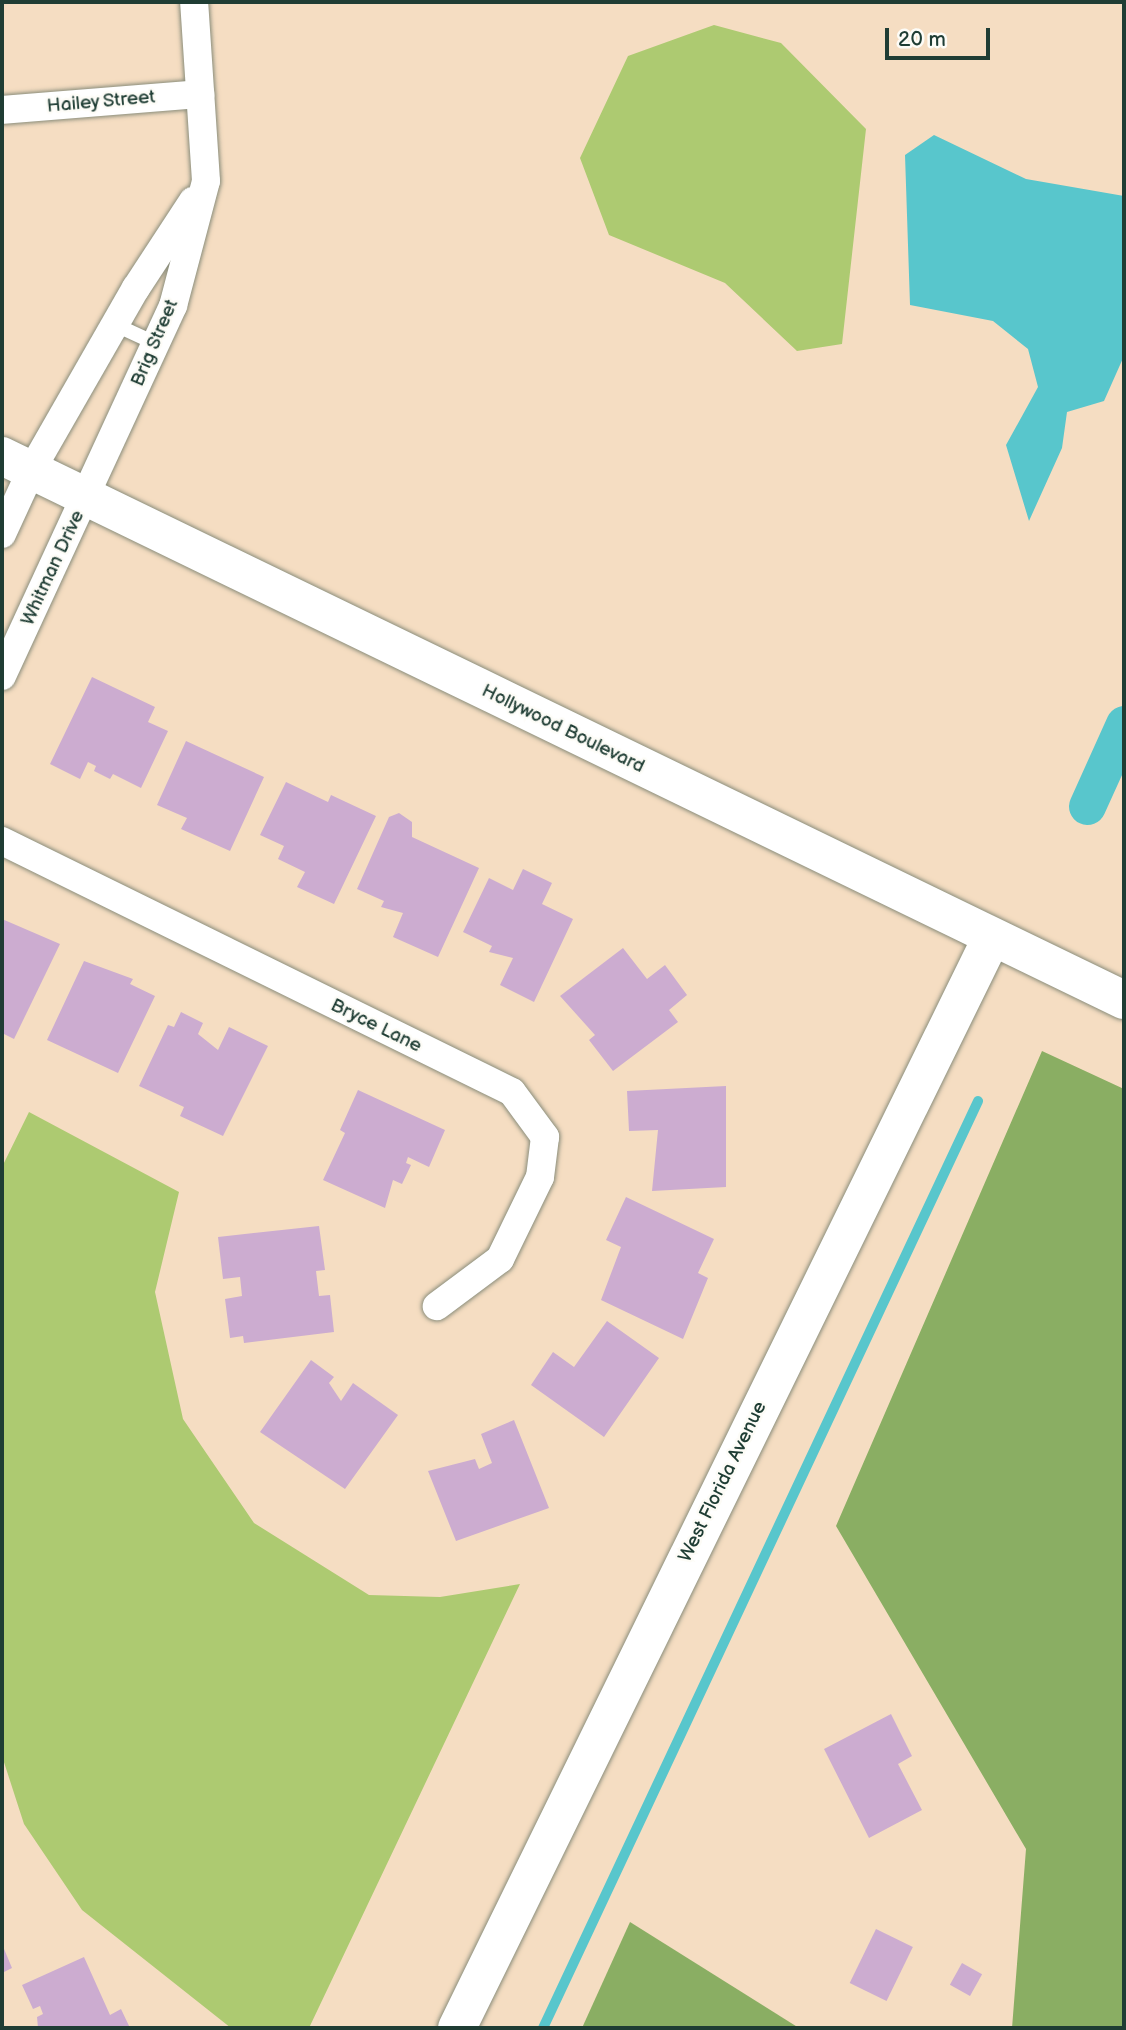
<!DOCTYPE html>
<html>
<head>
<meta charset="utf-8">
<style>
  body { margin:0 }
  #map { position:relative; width:1126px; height:2030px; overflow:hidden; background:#f5ddc2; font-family:"Balsamiq Sans",sans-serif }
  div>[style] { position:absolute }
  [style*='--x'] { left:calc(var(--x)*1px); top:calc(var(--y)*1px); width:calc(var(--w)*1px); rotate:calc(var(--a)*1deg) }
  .green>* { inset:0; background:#adca71 }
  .forest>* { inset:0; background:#8aae63 }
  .water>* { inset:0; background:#58c6cc }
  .stream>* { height:10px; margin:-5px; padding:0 5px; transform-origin:5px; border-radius:5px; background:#58c6cc }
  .canal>* { height:37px; margin:-18.5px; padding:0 18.5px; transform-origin:18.5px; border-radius:18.5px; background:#58c6cc }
  .building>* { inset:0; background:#ccacd0; transform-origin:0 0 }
  .roads { filter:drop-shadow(0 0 2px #8a8d7b) drop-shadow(0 0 2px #8a8d7b) }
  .lane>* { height:14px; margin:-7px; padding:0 7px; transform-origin:7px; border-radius:7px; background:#fff }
  .street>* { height:28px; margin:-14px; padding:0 14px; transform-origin:14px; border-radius:14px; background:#fff }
  .secondary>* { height:38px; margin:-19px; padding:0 19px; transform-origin:19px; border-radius:19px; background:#fff }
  span { translate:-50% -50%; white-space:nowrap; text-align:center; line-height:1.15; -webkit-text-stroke:5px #fdfcf7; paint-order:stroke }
  .street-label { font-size:19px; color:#1f3d34 }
  .frame { position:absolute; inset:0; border:4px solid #1f3d34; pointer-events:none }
  .scale { position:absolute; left:885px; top:28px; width:105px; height:32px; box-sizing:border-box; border:4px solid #1f3d34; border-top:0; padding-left:9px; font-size:21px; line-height:24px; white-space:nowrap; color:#1f3d34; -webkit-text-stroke:5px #fdfcf7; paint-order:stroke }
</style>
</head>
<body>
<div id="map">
  <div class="green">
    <div style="clip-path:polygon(714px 25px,781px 43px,866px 129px,842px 344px,797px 351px,725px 283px,609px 235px,580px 158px,628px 56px)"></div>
    <div style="clip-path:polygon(29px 1112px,179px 1192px,155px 1292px,183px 1419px,254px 1523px,369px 1595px,440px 1597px,520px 1584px,309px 2028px,231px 2028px,82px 1910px,24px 1824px,2px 1756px,2px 1167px)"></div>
  </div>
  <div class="forest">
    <div style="clip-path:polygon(1042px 1051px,1124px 1089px,1124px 2028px,1012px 2028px,1026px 1849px,836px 1526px)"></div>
    <div style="clip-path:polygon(630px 1922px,799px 2028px,582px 2028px)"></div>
  </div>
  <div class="water">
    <div style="clip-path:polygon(934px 135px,1026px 179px,1124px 196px,1124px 356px,1104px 401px,1067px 412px,1062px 448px,1029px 521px,1006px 445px,1038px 387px,1028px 349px,993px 321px,910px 305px,905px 155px)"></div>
  </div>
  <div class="stream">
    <div style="--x:543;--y:2028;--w:1024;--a:-64.86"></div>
  </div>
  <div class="canal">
    <div style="--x:1087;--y:806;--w:90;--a:-65.7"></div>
  </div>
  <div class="building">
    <div style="clip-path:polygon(92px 677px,155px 707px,148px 722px,168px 731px,141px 788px,113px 774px,110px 779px,94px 771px,96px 766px,88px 762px,80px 779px,50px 764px)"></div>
    <div style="clip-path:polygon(186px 741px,264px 777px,230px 851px,181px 829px,187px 818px,157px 805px)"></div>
    <div style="clip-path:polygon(286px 782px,328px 802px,331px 795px,376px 816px,334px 904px,297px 887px,305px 872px,278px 859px,284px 846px,260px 835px)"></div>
    <div style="clip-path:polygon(399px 813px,412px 822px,412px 837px,479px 868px,438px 957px,393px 937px,403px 913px,381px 907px,384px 901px,357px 889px,389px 817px)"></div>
    <div style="clip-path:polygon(523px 869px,552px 883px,542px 904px,573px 919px,534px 1002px,500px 985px,513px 958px,489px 952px,492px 946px,463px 932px,489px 878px,513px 890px)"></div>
    <div style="clip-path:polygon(2px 919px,60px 944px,14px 1039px,2px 1033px)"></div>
    <div style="clip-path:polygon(623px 948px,647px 979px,665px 965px,687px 995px,669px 1010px,678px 1022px,613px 1071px,589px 1040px,595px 1035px,560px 996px)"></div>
    <div style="clip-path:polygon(84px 961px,133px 979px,130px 984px,155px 996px,118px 1073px,47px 1040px)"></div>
    <div style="clip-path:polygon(181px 1012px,203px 1023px,198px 1034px,218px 1050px,229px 1027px,268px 1046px,223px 1136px,180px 1116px,184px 1107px,139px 1086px,168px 1025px,174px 1027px)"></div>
    <div style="clip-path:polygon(726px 1086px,726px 1187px,652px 1191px,658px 1130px,629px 1131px,627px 1091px)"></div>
    <div style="clip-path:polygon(358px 1090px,445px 1130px,429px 1167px,408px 1157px,406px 1163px,411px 1165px,402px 1184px,393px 1180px,385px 1208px,323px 1180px,345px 1133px,340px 1130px)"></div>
    <div style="clip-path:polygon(626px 1197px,714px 1239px,698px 1273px,708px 1278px,683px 1339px,601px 1300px,621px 1247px,606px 1240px)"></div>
    <div style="clip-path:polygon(319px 1226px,325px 1270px,316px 1271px,319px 1296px,330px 1295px,334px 1332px,244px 1343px,243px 1336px,230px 1338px,225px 1299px,242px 1296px,240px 1277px,223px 1279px,218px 1237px)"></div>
    <div style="clip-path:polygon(607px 1321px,659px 1358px,604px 1437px,531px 1385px,553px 1352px,574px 1367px)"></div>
    <div style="clip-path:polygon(311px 1360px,334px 1377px,329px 1383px,341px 1401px,353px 1383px,398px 1415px,345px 1489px,260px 1432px)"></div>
    <div style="clip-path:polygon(514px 1420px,549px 1508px,456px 1541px,428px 1471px,475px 1459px,479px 1469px,492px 1463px,481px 1434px)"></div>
    <div style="clip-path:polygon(891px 1714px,912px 1756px,898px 1764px,922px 1810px,869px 1838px,824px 1749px)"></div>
    <div style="left:876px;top:1929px;width:41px;height:60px;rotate:26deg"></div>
    <div style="clip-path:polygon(2px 1944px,12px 1968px,2px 1973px)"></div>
    <div style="clip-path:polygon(84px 1957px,110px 2015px,121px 2009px,130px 2028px,38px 2028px,37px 2017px,43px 2014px,40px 2006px,33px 2009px,22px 1985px)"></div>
    <div style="left:962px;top:1963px;width:23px;height:25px;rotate:29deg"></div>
  </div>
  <div class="roads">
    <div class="lane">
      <div style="--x:116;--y:325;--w:45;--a:24.9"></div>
    </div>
    <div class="street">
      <div style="--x:2;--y:110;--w:199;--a:-4.6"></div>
      <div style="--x:2;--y:534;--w:69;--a:-65.3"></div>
      <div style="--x:31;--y:471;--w:211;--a:-60.2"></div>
      <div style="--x:136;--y:288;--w:104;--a:-56.8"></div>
      <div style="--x:2;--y:676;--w:408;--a:-65.2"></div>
      <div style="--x:173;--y:306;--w:129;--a:-75.2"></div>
      <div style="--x:206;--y:181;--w:179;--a:-93.8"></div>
      <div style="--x:2;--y:841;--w:568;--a:26.2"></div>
      <div style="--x:512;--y:1092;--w:56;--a:53.7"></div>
      <div style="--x:545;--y:1137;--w:40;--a:97.1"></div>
      <div style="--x:540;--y:1177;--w:91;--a:116"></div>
      <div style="--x:500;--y:1259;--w:79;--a:143.3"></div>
    </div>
    <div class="secondary">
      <div style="--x:2;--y:456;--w:1247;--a:25.87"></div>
      <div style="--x:457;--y:2028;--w:1215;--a:-63.88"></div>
    </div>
  </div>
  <div class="street-label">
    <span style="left:101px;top:102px;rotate:-5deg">Hailey Street</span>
    <span style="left:155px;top:343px;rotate:-67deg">Brig Street</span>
    <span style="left:53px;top:568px;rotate:-65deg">Whitman Drive</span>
    <span style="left:563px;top:729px;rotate:26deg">Hollywood Boulevard</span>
    <span style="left:376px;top:1026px;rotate:26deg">Bryce Lane</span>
    <span style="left:723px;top:1482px;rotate:-64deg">West Florida Avenue</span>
  </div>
  <div class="frame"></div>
  <div class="scale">20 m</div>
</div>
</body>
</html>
